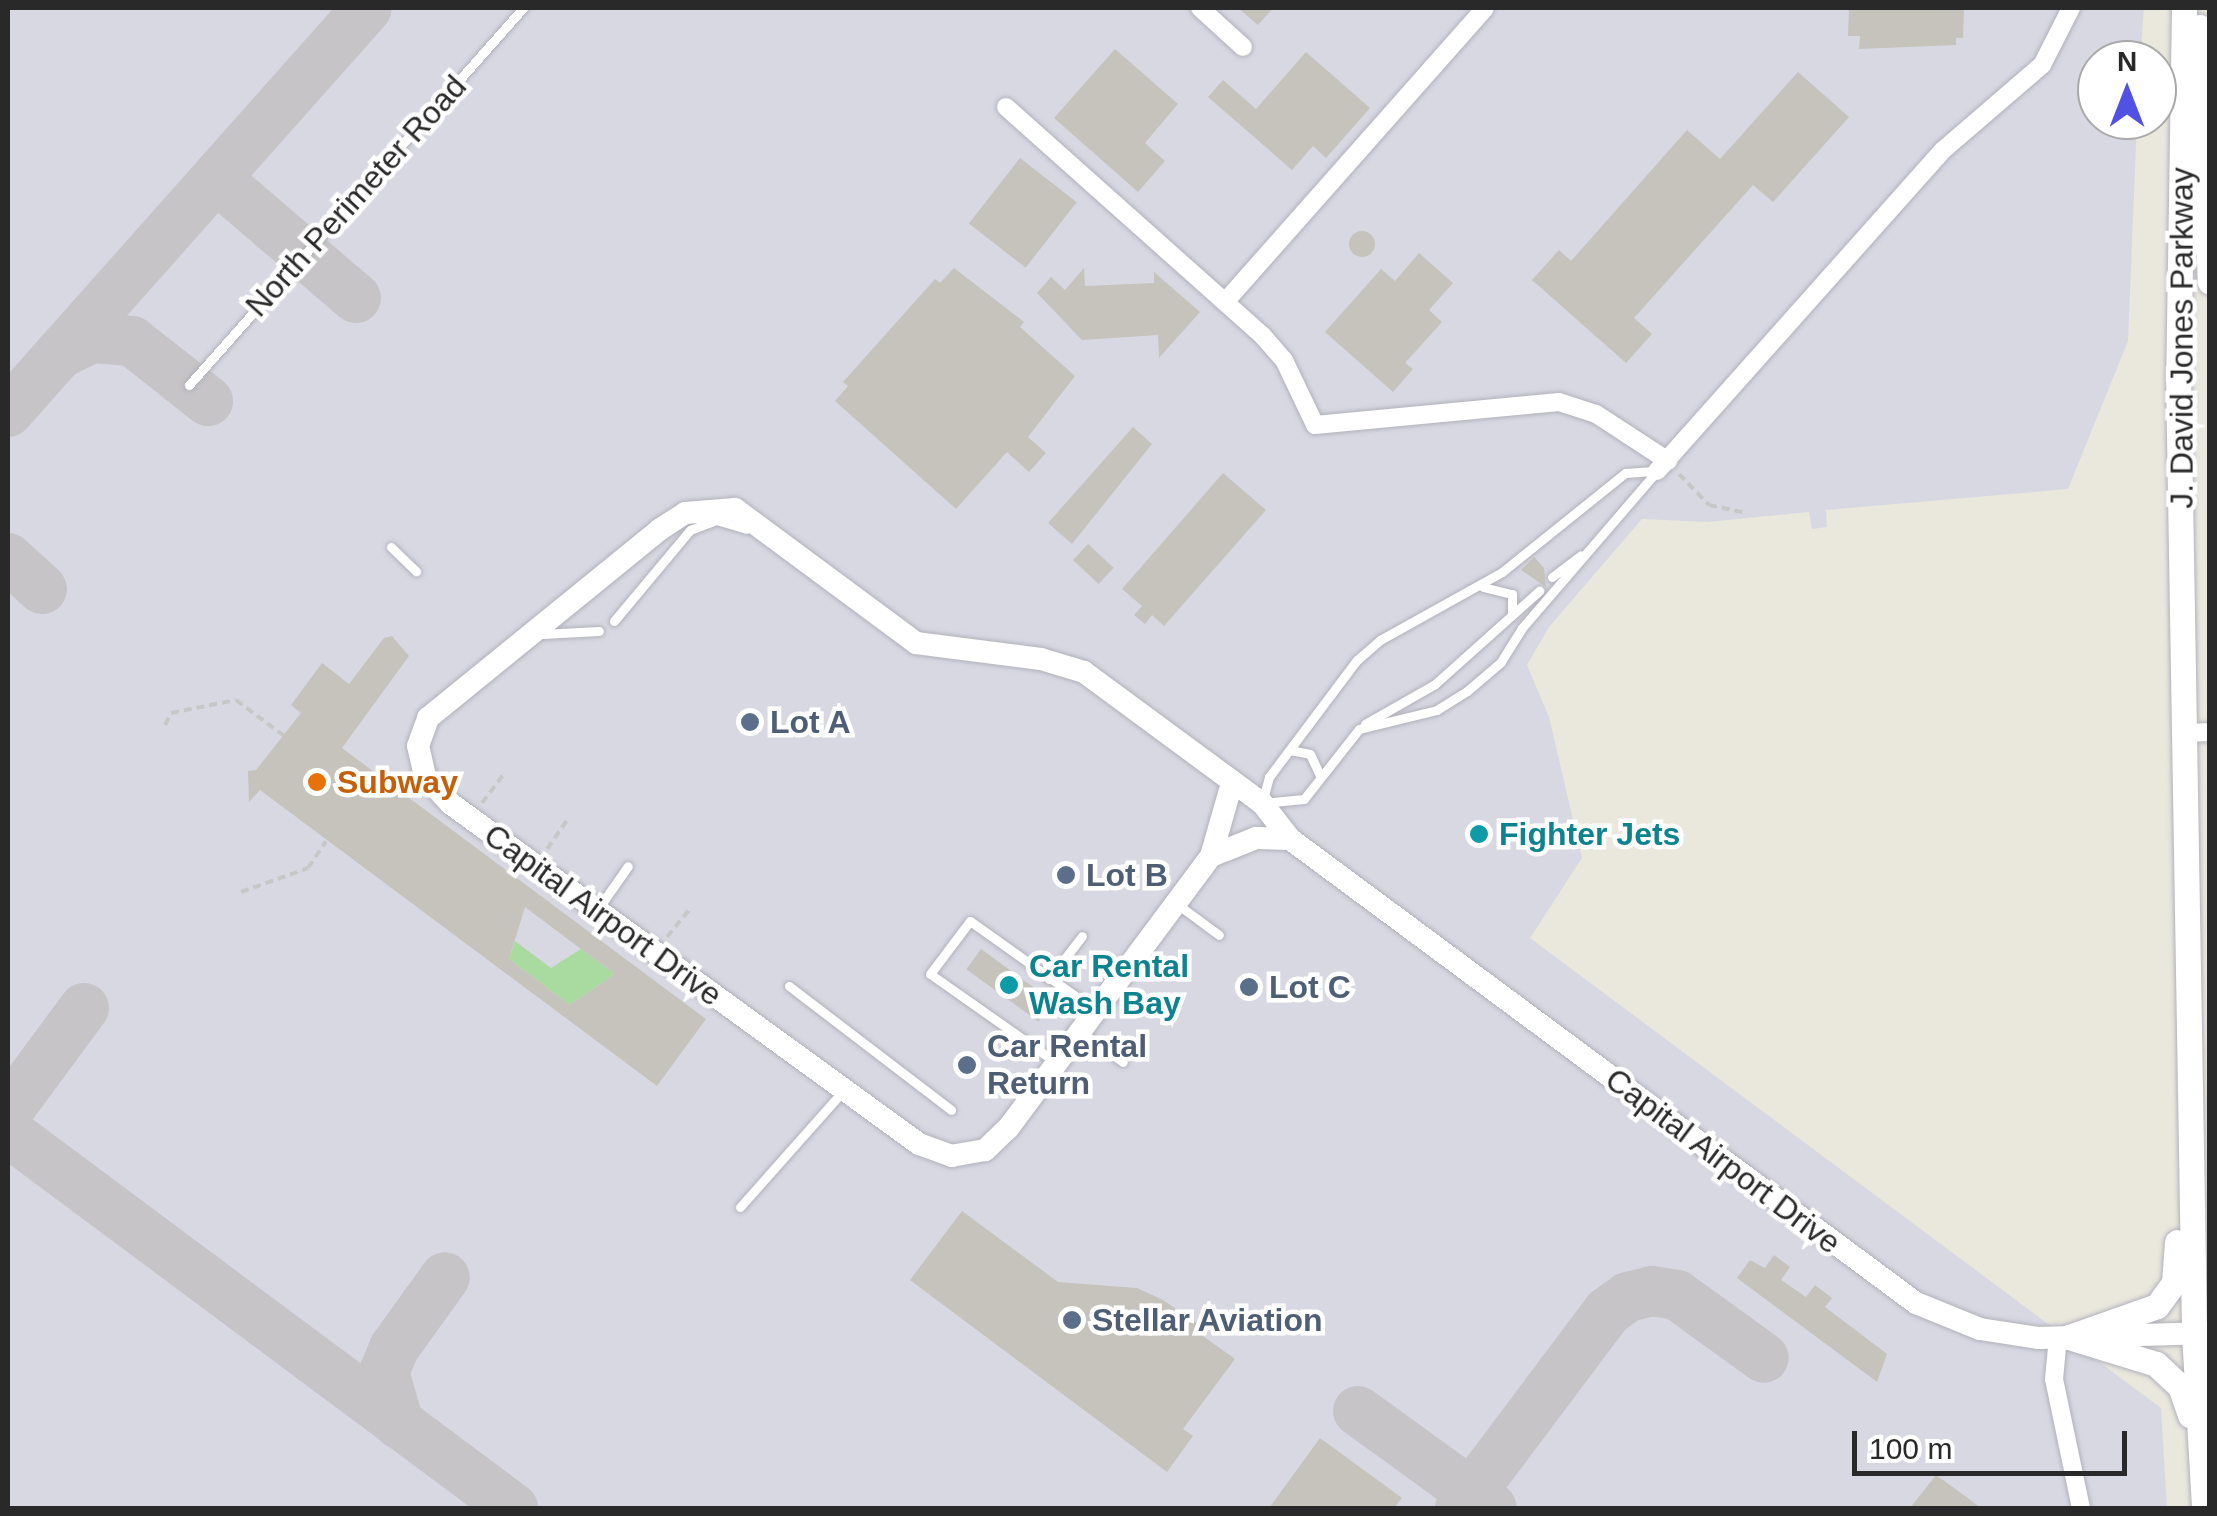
<!DOCTYPE html>
<html>
<head>
<meta charset="utf-8">
<style>
  body { margin:0 }
  #map { position:relative; width:2217px; height:1516px; overflow:hidden; background:#eae7dd; font-family:Arial,sans-serif }
  div>[style] { position:absolute }
  [style*='--x'] { left:calc(var(--x)*1px); top:calc(var(--y)*1px); width:calc(var(--w)*1px); rotate:calc(var(--a)*1deg) }
  .airport>* { inset:0; background:#d8d8e3 }
  .green>* { inset:0; background:#a9daa0 }
  .taxiway>* { height:50px; margin:-25px; padding:0 25px; transform-origin:25px; border-radius:25px; background:#c6c4c7 }
  .building>* { inset:0; background:#c5c3bc; transform-origin:0 0 }
  .round { border-radius:50% }
  .path>* { height:4px; margin-top:-2px; transform-origin:0; background:repeating-linear-gradient(90deg,#c7c7c7 0 8px,transparent 0 13px) }
  .roads { filter:drop-shadow(0 0 2px #b1b1bb) drop-shadow(0 0 2px #b1b1bb) }
  .service>* { height:9px; margin:-4.5px; padding:0 4.5px; transform-origin:4.5px; border-radius:4.5px; background:#fff }
  .minor>* { height:18px; margin:-9px; padding:0 9px; transform-origin:9px; border-radius:9px; background:#fff }
  .tertiary>* { height:22px; margin:-11px; padding:0 11px; transform-origin:11px; border-radius:11px; background:#fff }
  .secondary>* { height:25px; margin:-12.5px; padding:0 12.5px; transform-origin:12.5px; border-radius:12.5px; background:#fff }
  .dots>* { width:28px; height:28px; translate:-50% -50%; box-sizing:border-box; border:5px solid #fff; border-radius:50% }
  span { translate:-50% -50%; white-space:nowrap; text-align:center; line-height:1.15; -webkit-text-stroke:9px #fff; paint-order:stroke }
  .street-label { font-size:32px; color:#292929 }
  .service-label { font-size:32px; color:#4e5e75; font-weight:700 }
  .left { translate:0 -50%; text-align:left }
  .food-label { font-size:32px; color:#c56008; font-weight:700 }
  .culture-label { font-size:32px; color:#0d838f; font-weight:700 }
  .frame { position:absolute; inset:0; border:10px solid #292929; pointer-events:none }
  .north { position:absolute; left:2077px; top:40px; width:100px; height:100px; box-sizing:border-box; background:#fff; border:2px solid #a9a9a9; border-radius:50%; rotate:0deg; font-size:28px; font-weight:700; line-height:40px; text-align:center; color:#292929 }
  .north::after { content:''; display:block; margin:auto; width:35px; height:45px; background:#5151e3; clip-path:polygon(50% 0,100% 100%,50% 72%,0 100%) }
  .scale { position:absolute; left:1852px; top:1431px; width:275px; height:45px; box-sizing:border-box; border:5px solid #292929; border-top:0; padding-left:12px; font-size:30px; line-height:35px; white-space:nowrap; color:#292929; -webkit-text-stroke:8px #fff; paint-order:stroke }
</style>
</head>
<body>
<div id="map">
  <div class="airport">
    <div style="clip-path:polygon(8px 8px,2144px 8px,2140px 60px,2097px 60px,2097px 120px,2137px 120px,2128px 341px,2068px 489px,1826px 510px,1827px 527px,1812px 529px,1809px 512px,1708px 522px,1642px 519px,1549px 627px,1527px 665px,1549px 717px,1582px 858px,1530px 938px,2161px 1408px,2167px 1508px,8px 1508px)"></div>
  </div>
  <div class="green">
    <div style="clip-path:polygon(515px 941px,551px 968px,581px 949px,615px 974px,570px 1005px,509px 959px)"></div>
  </div>
  <div class="taxiway">
    <div style="--x:217;--y:179;--w:183;--a:40.6"></div>
    <div style="--x:59;--y:354;--w:37;--a:-26"></div>
    <div style="--x:92;--y:338;--w:40;--a:4.3"></div>
    <div style="--x:132;--y:341;--w:97;--a:38.3"></div>
    <div style="--x:8;--y:412;--w:540;--a:-48.38"></div>
    <div style="--x:8;--y:558;--w:46;--a:42.4"></div>
    <div style="--x:8;--y:1111;--w:128;--a:-53.6"></div>
    <div style="--x:8;--y:1132;--w:630;--a:36.67"></div>
    <div style="--x:1358;--y:1411;--w:165;--a:35.9"></div>
    <div style="--x:399;--y:1424;--w:54;--a:-106.1"></div>
    <div style="--x:384;--y:1372;--w:26;--a:-67"></div>
    <div style="--x:394;--y:1348;--w:87;--a:-54.3"></div>
    <div style="--x:1460;--y:1508;--w:245;--a:-53.1"></div>
    <div style="--x:1607;--y:1312;--w:26;--a:-36"></div>
    <div style="--x:1628;--y:1297;--w:25;--a:-14"></div>
    <div style="--x:1652;--y:1291;--w:25;--a:9"></div>
    <div style="--x:1677;--y:1295;--w:107;--a:35.9"></div>
  </div>
  <div class="building">
    <div style="clip-path:polygon(1238px 8px,1273px 8px,1258px 25px)"></div>
    <div style="clip-path:polygon(1849px 8px,1964px 8px,1963px 38px,1956px 38px,1956px 45px,1859px 49px,1860px 36px,1848px 36px)"></div>
    <div style="clip-path:polygon(1115px 49px,1178px 104px,1145px 143px,1165px 161px,1138px 192px,1054px 118px)"></div>
    <div style="clip-path:polygon(1306px 52px,1370px 108px,1326px 158px,1313px 146px,1292px 170px,1208px 97px,1223px 80px,1256px 109px)"></div>
    <div style="clip-path:polygon(1798px 72px,1849px 117px,1773px 202px,1753px 185px,1634px 318px,1652px 334px,1626px 363px,1532px 280px,1559px 250px,1571px 261px,1687px 130px,1720px 159px)"></div>
    <div style="left:1020px;top:158px;width:72px;height:83px;rotate:38deg"></div>
    <div class="round" style="left:1349px;top:231px;width:26px;height:26px"></div>
    <div style="clip-path:polygon(1419px 253px,1453px 283px,1429px 310px,1442px 322px,1405px 363px,1413px 369px,1393px 392px,1325px 332px,1381px 269px,1395px 281px)"></div>
    <div style="clip-path:polygon(954px 268px,1024px 322px,1020px 327px,1075px 376px,1028px 437px,1046px 453px,1029px 472px,1007px 452px,956px 509px,835px 401px,848px 386px,843px 382px,935px 279px,940px 283px)"></div>
    <div style="clip-path:polygon(1084px 268px,1085px 286px,1154px 283px,1154px 272px,1200px 312px,1159px 358px,1158px 335px,1082px 340px,1037px 293px,1051px 277px,1065px 290px)"></div>
    <div style="clip-path:polygon(1133px 427px,1152px 444px,1072px 544px,1048px 523px)"></div>
    <div style="clip-path:polygon(1223px 473px,1266px 510px,1164px 626px,1152px 615px,1145px 624px,1134px 615px,1142px 606px,1122px 589px)"></div>
    <div style="left:1088px;top:544px;width:35px;height:22px;rotate:43deg"></div>
    <div style="clip-path:polygon(1534px 557px,1544px 568px,1546px 587px,1521px 570px)"></div>
    <div style="clip-path:polygon(evenodd,392px 636px,409px 656px,342px 748px,706px 1019px,657px 1086px,260px 790px,249px 802px,248px 771px,256px 770px,301px 713px,291px 705px,322px 663px,349px 684px,384px 638px,392px 636px,525px 907px,581px 949px,615px 974px,570px 1005px,509px 959px,525px 907px)"></div>
    <div style="left:981px;top:949px;width:89px;height:25px;rotate:36deg"></div>
    <div style="clip-path:polygon(962px 1211px,1058px 1282px,1137px 1288px,1163px 1300px,1207px 1330px,1203px 1336px,1235px 1359px,1183px 1429px,1193px 1436px,1167px 1472px,910px 1280px)"></div>
    <div style="clip-path:polygon(1774px 1255px,1790px 1267px,1781px 1280px,1806px 1297px,1815px 1285px,1832px 1298px,1825px 1307px,1887px 1354px,1877px 1382px,1737px 1278px,1750px 1260px,1765px 1268px)"></div>
    <div style="clip-path:polygon(1320px 1438px,1402px 1498px,1394px 1508px,1269px 1508px)"></div>
    <div style="clip-path:polygon(1936px 1475px,1954px 1488px,1981px 1508px,1910px 1508px)"></div>
  </div>
  <div class="path">
    <div style="--x:1679;--y:474;--w:43;--a:45.9"></div>
    <div style="--x:1709;--y:505;--w:35;--a:12"></div>
    <div style="--x:165;--y:725;--w:13;--a:-63"></div>
    <div style="--x:171;--y:713;--w:66;--a:-11.3"></div>
    <div style="--x:236;--y:700;--w:64;--a:36.7"></div>
    <div style="--x:482;--y:803;--w:35;--a:-53"></div>
    <div style="--x:547;--y:849;--w:35;--a:-55"></div>
    <div style="--x:241;--y:892;--w:71;--a:-19.7"></div>
    <div style="--x:308;--y:868;--w:32;--a:-56"></div>
    <div style="--x:667;--y:937;--w:36;--a:-51"></div>
  </div>
  <div class="roads">
    <div class="service">
      <div style="--x:189;--y:385;--w:504;--a:-48.46"></div>
      <div style="--x:1657;--y:471;--w:207;--a:130.7"></div>
      <div style="--x:1522;--y:628;--w:40;--a:122"></div>
      <div style="--x:1501;--y:662;--w:45;--a:139.5"></div>
      <div style="--x:1467;--y:691;--w:36;--a:148"></div>
      <div style="--x:1437;--y:710;--w:80;--a:166.3"></div>
      <div style="--x:1359;--y:729;--w:89;--a:128.2"></div>
      <div style="--x:1304;--y:799;--w:42;--a:174.6"></div>
      <div style="--x:1262;--y:803;--w:27;--a:-75"></div>
      <div style="--x:1269;--y:777;--w:146;--a:-53.1"></div>
      <div style="--x:1357;--y:660;--w:30;--a:-41"></div>
      <div style="--x:1380;--y:640;--w:140;--a:-29.1"></div>
      <div style="--x:1502;--y:572;--w:158;--a:-38.8"></div>
      <div style="--x:1625;--y:473;--w:32;--a:-4"></div>
      <div style="--x:391;--y:547;--w:35;--a:44"></div>
      <div style="--x:1552;--y:577;--w:36;--a:-37"></div>
      <div style="--x:1483;--y:587;--w:30;--a:14"></div>
      <div style="--x:1512;--y:594;--w:21;--a:90"></div>
      <div style="--x:614;--y:621;--w:119;--a:-50.1"></div>
      <div style="--x:690;--y:530;--w:28;--a:-21"></div>
      <div style="--x:716;--y:520;--w:32;--a:16"></div>
      <div style="--x:542;--y:634;--w:57;--a:-3"></div>
      <div style="--x:1365;--y:724;--w:81;--a:-29.7"></div>
      <div style="--x:1435;--y:684;--w:140;--a:-41.8"></div>
      <div style="--x:1290;--y:750;--w:20;--a:11"></div>
      <div style="--x:1310;--y:754;--w:23;--a:65"></div>
      <div style="--x:1177;--y:904;--w:52;--a:36.4"></div>
      <div style="--x:598;--y:909;--w:52;--a:-55.1"></div>
      <div style="--x:1049;--y:979;--w:54;--a:-52.5"></div>
      <div style="--x:789;--y:986;--w:204;--a:37.4"></div>
      <div style="--x:1082;--y:1033;--w:50;--a:35.3"></div>
      <div style="--x:1054;--y:1061;--w:151;--a:-144.9"></div>
      <div style="--x:930;--y:974;--w:66;--a:-53"></div>
      <div style="--x:970;--y:921;--w:152;--a:35.4"></div>
      <div style="--x:740;--y:1207;--w:157;--a:-48.4"></div>
    </div>
    <div class="minor">
      <div style="--x:1200;--y:8;--w:58;--a:42.2"></div>
      <div style="--x:1006;--y:107;--w:343;--a:41.7"></div>
      <div style="--x:1262;--y:335;--w:33;--a:49"></div>
      <div style="--x:1284;--y:360;--w:72;--a:64.5"></div>
      <div style="--x:1315;--y:425;--w:245;--a:-5.4"></div>
      <div style="--x:1559;--y:402;--w:39;--a:18"></div>
      <div style="--x:1596;--y:414;--w:86;--a:33.1"></div>
      <div style="--x:1225;--y:302;--w:392;--a:-48.5"></div>
      <div style="--x:1657;--y:471;--w:429;--a:-48.3"></div>
      <div style="--x:1942;--y:151;--w:132;--a:-40.7"></div>
      <div style="--x:2042;--y:65;--w:64;--a:-63"></div>
      <div style="--x:2186;--y:733;--w:24;--a:-2"></div>
      <div style="--x:2058;--y:1337;--w:42;--a:95.4"></div>
      <div style="--x:2054;--y:1379;--w:132;--a:78.2"></div>
    </div>
    <div class="tertiary">
      <div style="--x:1232;--y:783;--w:76;--a:106"></div>
      <div style="--x:1211;--y:856;--w:339;--a:126.7"></div>
      <div style="--x:1008;--y:1128;--w:32;--a:136"></div>
      <div style="--x:985;--y:1150;--w:34;--a:170"></div>
      <div style="--x:952;--y:1156;--w:35;--a:-160"></div>
      <div style="--x:919;--y:1144;--w:578;--a:-144"></div>
      <div style="--x:451;--y:804;--w:38;--a:-133"></div>
      <div style="--x:425;--y:776;--w:31;--a:-103"></div>
      <div style="--x:418;--y:746;--w:30;--a:-70"></div>
      <div style="--x:428;--y:718;--w:298;--a:-39.1"></div>
      <div style="--x:659;--y:530;--w:31;--a:-33"></div>
      <div style="--x:685;--y:513;--w:50;--a:-4.6"></div>
      <div style="--x:735;--y:509;--w:225;--a:36.5"></div>
      <div style="--x:916;--y:643;--w:126;--a:7.3"></div>
      <div style="--x:1041;--y:659;--w:45;--a:16.8"></div>
      <div style="--x:1084;--y:672;--w:221;--a:36.4"></div>
      <div style="--x:1262;--y:803;--w:46;--a:52.1"></div>
      <div style="--x:1290;--y:839;--w:779;--a:36.55"></div>
      <div style="--x:1916;--y:1303;--w:69;--a:22.1"></div>
      <div style="--x:1980;--y:1329;--w:60;--a:8.7"></div>
      <div style="--x:2039;--y:1338;--w:171;--a:-1.7"></div>
      <div style="--x:1211;--y:856;--w:48;--a:-21.8"></div>
      <div style="--x:1256;--y:838;--w:34;--a:2"></div>
    </div>
    <div class="secondary">
      <div style="--x:2184;--y:8;--w:366;--a:90.9"></div>
      <div style="--x:2178;--y:374;--w:959;--a:89.04"></div>
      <div style="--x:2194;--y:1333;--w:175;--a:86.7"></div>
      <div style="--x:2200;--y:27;--w:255;--a:87.8"></div>
      <div style="--x:2069;--y:1337;--w:93;--a:-19.4"></div>
      <div style="--x:2157;--y:1306;--w:29;--a:-54"></div>
      <div style="--x:2174;--y:1283;--w:41;--a:-85.8"></div>
      <div style="--x:2069;--y:1337;--w:91;--a:17.2"></div>
      <div style="--x:2156;--y:1364;--w:33;--a:43"></div>
      <div style="--x:2180;--y:1386;--w:31;--a:71"></div>
    </div>
  </div>
  <div class="dots">
    <div style="left:750px;top:722px;background:#5c6f8a"></div>
    <div style="left:317px;top:782px;background:#e8710a"></div>
    <div style="left:1479px;top:834px;background:#0f9aa8"></div>
    <div style="left:1066px;top:875px;background:#5c6f8a"></div>
    <div style="left:1009px;top:985px;background:#0f9aa8"></div>
    <div style="left:1249px;top:987px;background:#5c6f8a"></div>
    <div style="left:967px;top:1065px;background:#5c6f8a"></div>
    <div style="left:1072px;top:1320px;background:#5c6f8a"></div>
  </div>
  <div class="street-label">
    <span style="left:356px;top:196px;rotate:-48deg">North Perimeter Road</span>
    <span style="left:2182px;top:338px;rotate:-90deg">J. David Jones Parkway</span>
    <span style="left:603px;top:915px;rotate:36deg">Capital Airport Drive</span>
    <span style="left:1723px;top:1161px;rotate:37deg">Capital Airport Drive</span>
  </div>
  <div class="service-label">
    <span class="left" style="left:770px;top:722px">Lot A</span>
    <span class="left" style="left:1086px;top:875px">Lot B</span>
    <span class="left" style="left:1269px;top:987px">Lot C</span>
    <span class="left" style="left:987px;top:1065px">Car Rental<br>Return</span>
    <span class="left" style="left:1092px;top:1320px">Stellar Aviation</span>
  </div>
  <div class="food-label">
    <span class="left" style="left:337px;top:782px">Subway</span>
  </div>
  <div class="culture-label">
    <span class="left" style="left:1499px;top:834px">Fighter Jets</span>
    <span class="left" style="left:1029px;top:985px">Car Rental<br>Wash Bay</span>
  </div>
  <div class="frame"></div>
  <div class="north">N</div>
  <div class="scale">100 m</div>
</div>
</body>
</html>
